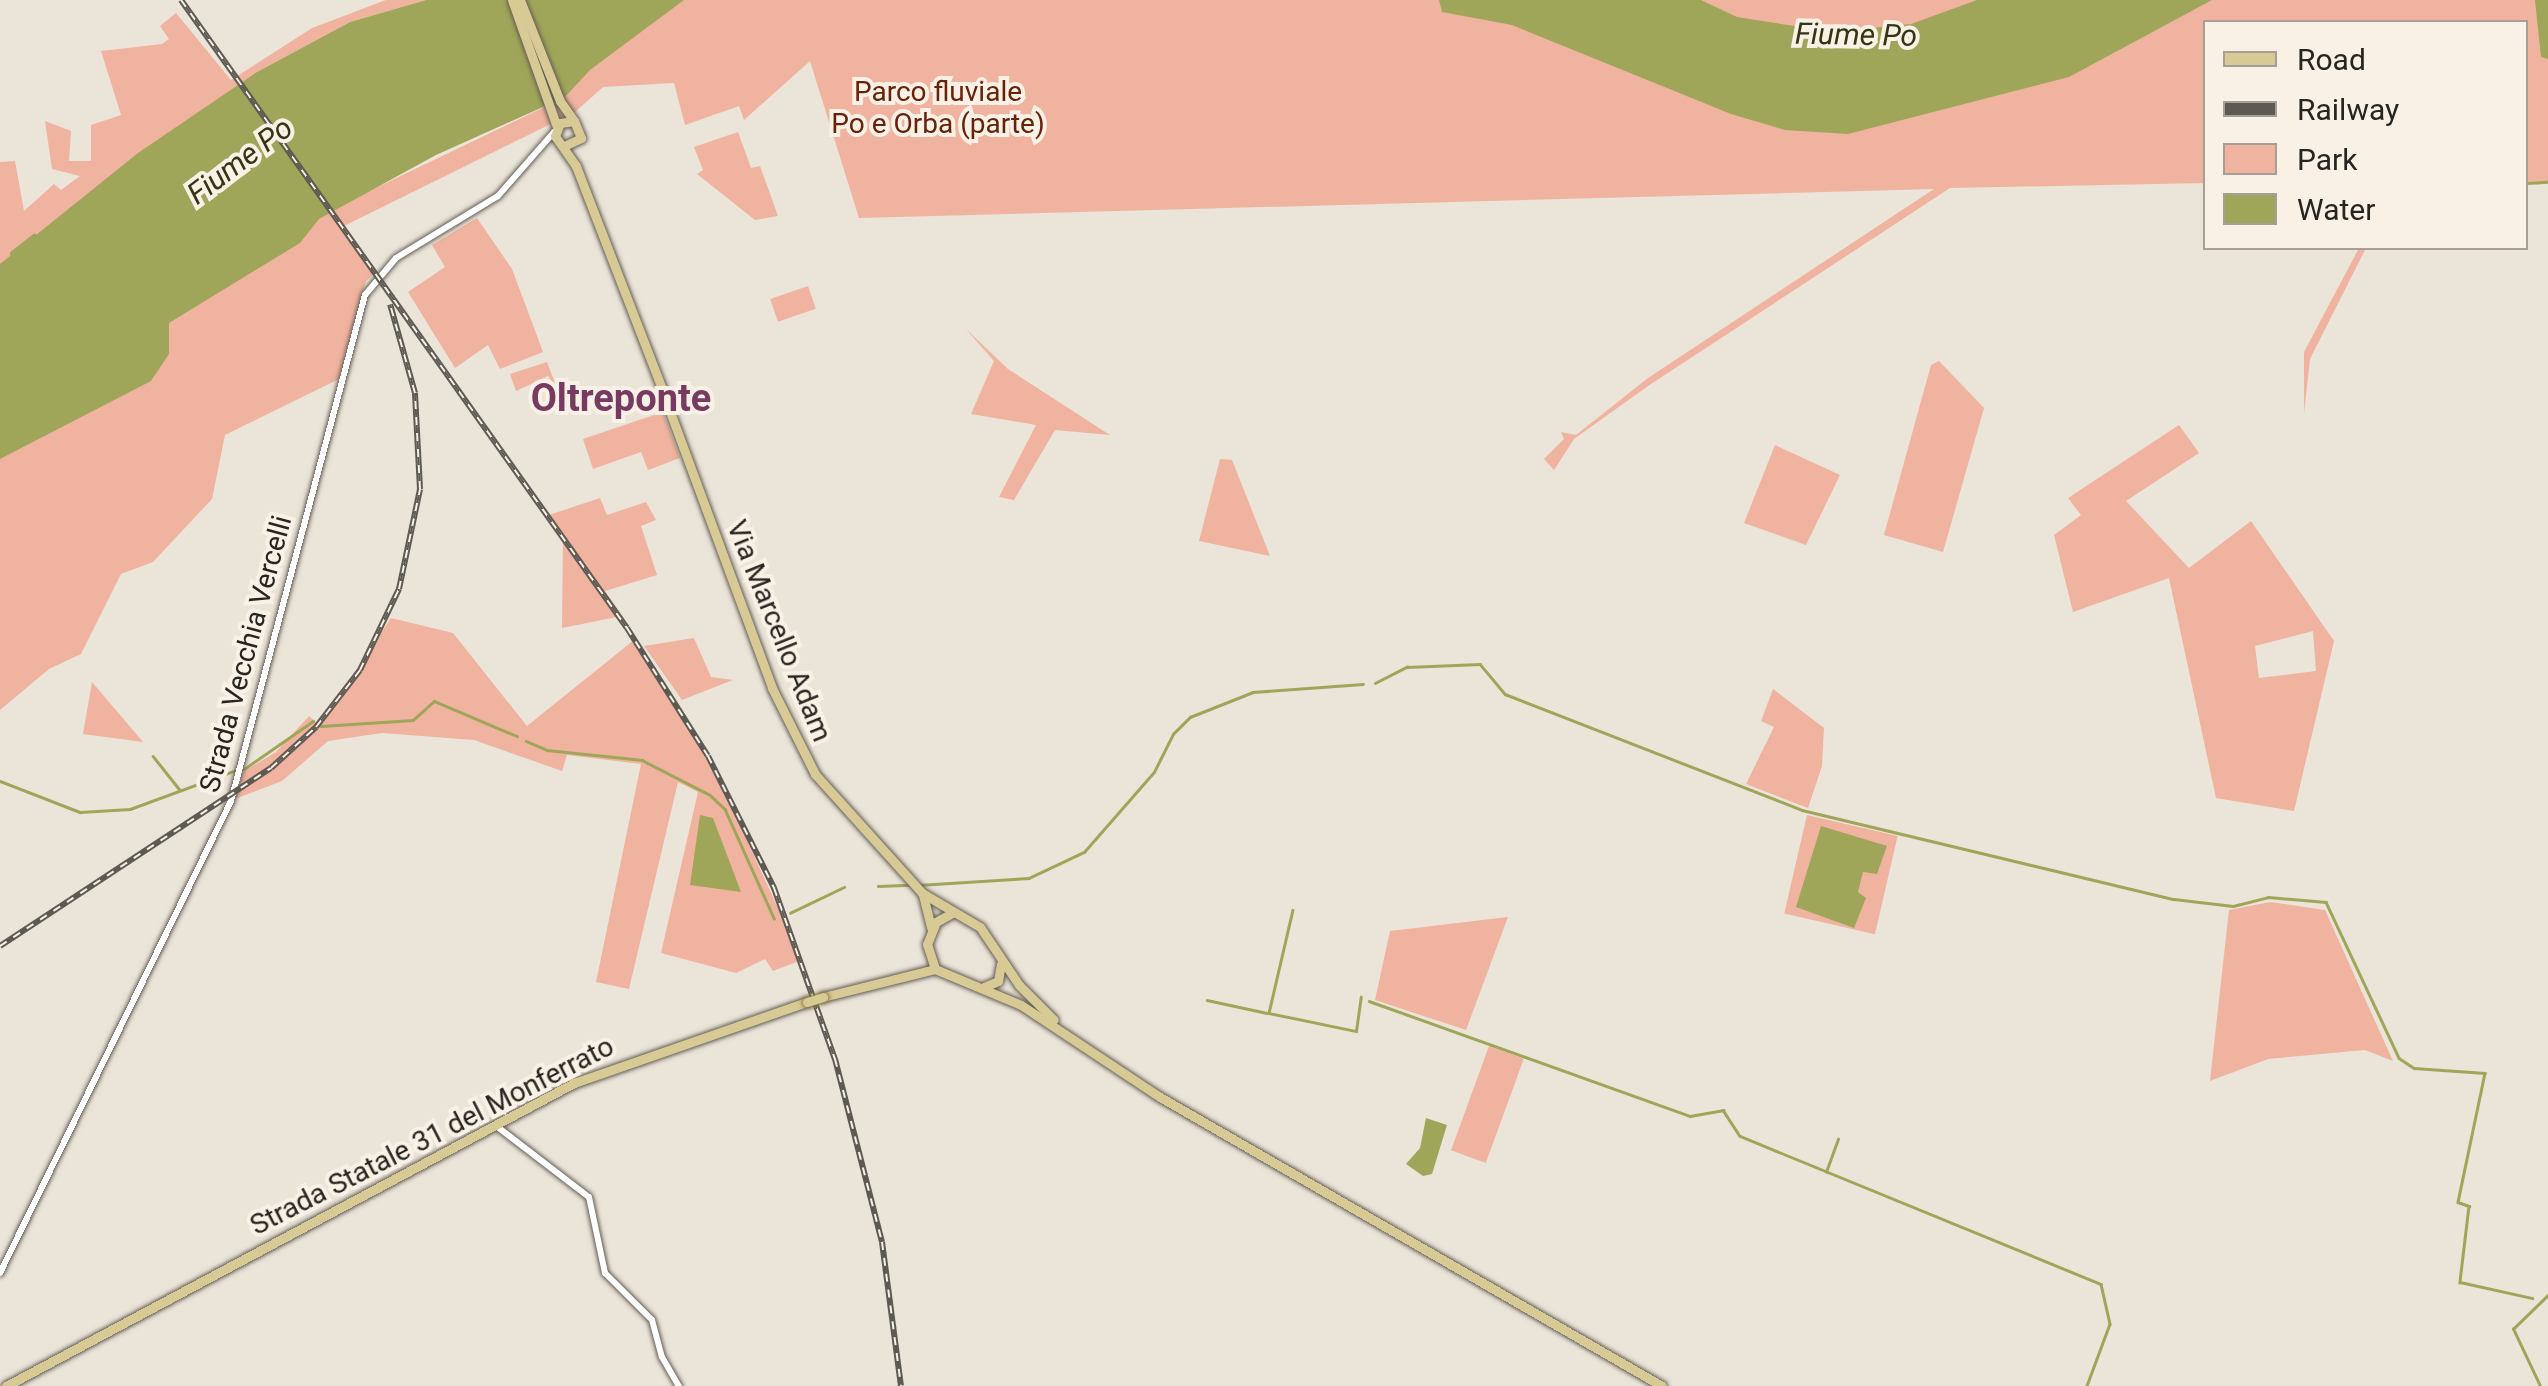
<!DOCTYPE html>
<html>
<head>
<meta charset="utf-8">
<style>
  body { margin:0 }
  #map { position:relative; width:2548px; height:1386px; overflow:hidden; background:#ebe4d9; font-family:Roboto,sans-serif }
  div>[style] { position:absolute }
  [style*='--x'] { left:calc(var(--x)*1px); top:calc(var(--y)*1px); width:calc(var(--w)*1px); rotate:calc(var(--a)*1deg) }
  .green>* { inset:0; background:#f0b39f; transform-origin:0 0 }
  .water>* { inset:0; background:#a0a659 }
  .stream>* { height:2.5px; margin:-1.25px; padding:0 1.25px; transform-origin:1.25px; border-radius:1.25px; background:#a0a659 }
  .canal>* { height:5px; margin:-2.5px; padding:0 2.5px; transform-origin:2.5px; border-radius:2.5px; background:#a0a659 }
  .roads { filter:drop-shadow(0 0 2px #645d55) drop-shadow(0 0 2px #645d55) }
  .secondary>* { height:6px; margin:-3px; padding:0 3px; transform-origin:3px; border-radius:3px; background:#fff }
  .primary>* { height:9px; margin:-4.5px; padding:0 4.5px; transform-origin:4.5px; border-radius:4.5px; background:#d8ca94 }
  .rail>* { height:6px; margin-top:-3px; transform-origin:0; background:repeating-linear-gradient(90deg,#f9f1e6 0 8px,#5d5a54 0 16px); box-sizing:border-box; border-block:2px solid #5d5a54 }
  .bridges { filter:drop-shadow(0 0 2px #89793e) drop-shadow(0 0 2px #89793e) }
  .primary-bridge>* { height:9px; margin:-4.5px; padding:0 4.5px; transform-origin:4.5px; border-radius:4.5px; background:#d8ca94 }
  span { translate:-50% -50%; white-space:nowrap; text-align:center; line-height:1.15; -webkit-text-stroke:8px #f9f1e6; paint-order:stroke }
  .park-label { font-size:28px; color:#672209 }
  .street-label { font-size:28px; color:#272521 }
  .water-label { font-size:30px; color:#333513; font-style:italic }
  .district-label { font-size:38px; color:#773a61; font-weight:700 }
  .legend { position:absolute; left:2203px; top:20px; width:325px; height:230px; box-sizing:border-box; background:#f9f1e6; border:2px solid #a59f97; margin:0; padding:12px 18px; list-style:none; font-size:30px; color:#272521 }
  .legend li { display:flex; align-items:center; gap:20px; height:50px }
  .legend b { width:50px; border:2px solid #a59f97 }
</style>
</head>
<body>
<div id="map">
  <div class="green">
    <div style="clip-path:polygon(386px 0,426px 0,350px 22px,257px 72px,361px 195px,565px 97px,528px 0,2548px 0,2548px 183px,2526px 184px,2526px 22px,2206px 22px,2205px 183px,1950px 188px,1648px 386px,1574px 439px,1554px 470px,1544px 459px,1564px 439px,1561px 432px,1576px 435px,1648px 378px,1934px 189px,859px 218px,810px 61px,744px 120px,739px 106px,685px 125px,674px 83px,603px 87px,575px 112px,344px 226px,375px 273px,366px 281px,339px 379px,225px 435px,212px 499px,153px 562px,121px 574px,81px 654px,49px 669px,0 710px,0 162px,15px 161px,24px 211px,54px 184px,61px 190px,80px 176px,52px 169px,45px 121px,71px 131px,69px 161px,91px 161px,91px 125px,121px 115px,101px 51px,162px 44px,169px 39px,160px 26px,176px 13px,231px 80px,312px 28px)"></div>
    <div style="clip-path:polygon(738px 132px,751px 168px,760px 166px,778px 216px,755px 220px,697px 174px,703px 170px,694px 147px)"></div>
    <div style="clip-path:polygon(477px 218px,512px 269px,543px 352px,500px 369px,488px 345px,455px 368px,408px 292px,445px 267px,432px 245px)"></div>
    <div style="clip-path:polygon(2359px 248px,2366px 248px,2310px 359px,2304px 413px,2304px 352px)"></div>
    <div style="left:808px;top:286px;width:24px;height:40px;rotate:71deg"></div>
    <div style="clip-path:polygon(966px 329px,1008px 369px,1110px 435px,1055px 430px,1014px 500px,999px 497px,1036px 425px,971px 414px,994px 361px)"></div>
    <div style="clip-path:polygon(1939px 361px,1984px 408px,1943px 552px,1884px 535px,1931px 365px)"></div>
    <div style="clip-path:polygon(547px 362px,558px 391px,548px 376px,516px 391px,510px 374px)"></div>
    <div style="clip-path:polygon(663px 412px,680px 458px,648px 470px,641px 452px,593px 469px,583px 439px)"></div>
    <div style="clip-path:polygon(evenodd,2179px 425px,2199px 453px,2126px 501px,2189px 568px,2251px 521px,2334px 641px,2294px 811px,2216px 798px,2169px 578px,2073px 612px,2054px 535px,2081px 515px,2068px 498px,2179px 425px,2313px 631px,2316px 671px,2259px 678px,2255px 646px,2313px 631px)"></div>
    <div style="clip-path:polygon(1775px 445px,1840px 475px,1806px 545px,1744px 523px)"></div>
    <div style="clip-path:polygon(1220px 459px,1232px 460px,1270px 556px,1199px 541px)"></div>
    <div style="clip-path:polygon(600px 498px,607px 515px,646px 502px,656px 520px,641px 526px,657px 575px,605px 591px,622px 616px,562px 628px,563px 535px,549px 515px)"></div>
    <div style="clip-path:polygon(391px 618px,453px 633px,527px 726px,634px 640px,708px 756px,802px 960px,773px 971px,765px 959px,736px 973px,661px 953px,698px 792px,678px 782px,629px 989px,596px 982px,641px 764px,567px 755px,562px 771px,474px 740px,382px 733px,328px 741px,282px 781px,235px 799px,243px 772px,276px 752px,309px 716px,319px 725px)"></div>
    <div style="clip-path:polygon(694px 638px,711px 677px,733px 680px,682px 700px,644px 646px)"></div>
    <div style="clip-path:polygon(92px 682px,143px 742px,83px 734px)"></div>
    <div style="clip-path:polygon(1773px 689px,1824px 728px,1822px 766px,1808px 808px,1746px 784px,1774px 727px,1761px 721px)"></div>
    <div style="left:1807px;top:815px;width:93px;height:101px;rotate:13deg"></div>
    <div style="clip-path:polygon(2270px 902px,2325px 910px,2393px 1061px,2365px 1050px,2268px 1059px,2210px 1081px,2229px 910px)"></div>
    <div style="clip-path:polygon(1508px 917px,1466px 1030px,1375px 1000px,1390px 931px)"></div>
    <div style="left:1489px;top:1046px;width:37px;height:111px;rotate:20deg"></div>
  </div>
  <div class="water">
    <div style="clip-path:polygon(426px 0,684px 0,590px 70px,565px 97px,436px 155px,319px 219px,300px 243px,169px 323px,169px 354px,151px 381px,0 459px,0 264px,138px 153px,257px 72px,350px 22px)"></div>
    <div style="clip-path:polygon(1439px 0,1701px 0,1737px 17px,1833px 32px,1911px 24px,1977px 0,2212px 0,2069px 77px,1848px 134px,1785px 130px,1731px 114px,1512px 25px,1442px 12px)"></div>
    <div style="clip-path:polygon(2535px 0,2548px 0,2548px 59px,2541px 57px)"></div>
    <div style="clip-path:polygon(700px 815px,713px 818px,741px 892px,690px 885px)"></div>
    <div style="clip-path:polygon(1821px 826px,1887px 846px,1877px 874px,1863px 872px,1858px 892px,1866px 898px,1854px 928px,1796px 907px)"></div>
    <div style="clip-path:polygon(1426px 1118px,1447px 1125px,1432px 1174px,1423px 1176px,1406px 1164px,1420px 1148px)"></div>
  </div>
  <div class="stream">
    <div style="--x:2526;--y:183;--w:22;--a:-3"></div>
    <div style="--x:1375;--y:683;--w:36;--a:-27"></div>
    <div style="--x:1407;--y:667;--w:73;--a:-2.4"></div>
    <div style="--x:1480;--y:664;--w:39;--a:50"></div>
    <div style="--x:1505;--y:694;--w:319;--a:21.3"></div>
    <div style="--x:1802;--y:810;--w:382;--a:13.5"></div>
    <div style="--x:2174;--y:899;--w:59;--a:6.8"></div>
    <div style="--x:2233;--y:906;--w:36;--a:-14"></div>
    <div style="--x:2268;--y:897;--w:58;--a:4.9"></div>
    <div style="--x:2326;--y:902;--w:172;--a:64.9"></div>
    <div style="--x:2399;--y:1058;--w:18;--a:34"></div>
    <div style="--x:2414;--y:1068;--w:71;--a:4"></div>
    <div style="--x:2485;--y:1073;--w:132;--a:101.8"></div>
    <div style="--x:2458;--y:1202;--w:12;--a:20"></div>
    <div style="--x:2469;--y:1206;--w:77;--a:96.8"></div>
    <div style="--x:2460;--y:1282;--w:74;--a:12.5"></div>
    <div style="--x:321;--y:726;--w:92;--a:-3.7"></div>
    <div style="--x:413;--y:720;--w:28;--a:-42"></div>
    <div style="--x:434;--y:701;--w:90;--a:22.9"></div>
    <div style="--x:526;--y:741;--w:23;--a:23"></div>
    <div style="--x:547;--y:750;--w:96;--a:6"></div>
    <div style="--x:642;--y:760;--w:76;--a:27.2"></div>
    <div style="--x:710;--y:795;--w:21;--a:43"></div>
    <div style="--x:725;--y:809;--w:120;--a:65.8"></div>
    <div style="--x:153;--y:756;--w:43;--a:51.5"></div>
    <div style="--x:244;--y:769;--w:84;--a:-34.8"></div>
    <div style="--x:0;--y:781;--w:86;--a:21.2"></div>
    <div style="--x:80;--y:812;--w:50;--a:-3.4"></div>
    <div style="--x:130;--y:809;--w:113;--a:-20.2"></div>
    <div style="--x:918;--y:885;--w:111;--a:-3.6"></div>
    <div style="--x:1029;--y:878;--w:61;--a:-25.3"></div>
    <div style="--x:1084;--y:852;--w:106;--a:-48.8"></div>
    <div style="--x:1154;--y:772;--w:42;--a:-63.4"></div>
    <div style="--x:1173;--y:734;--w:24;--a:-45"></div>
    <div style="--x:1190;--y:717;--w:68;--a:-21.6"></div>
    <div style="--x:1253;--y:692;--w:110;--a:-4.2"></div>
    <div style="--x:878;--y:886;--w:32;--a:-2"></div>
    <div style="--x:1293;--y:910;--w:106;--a:103.1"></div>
    <div style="--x:1269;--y:1013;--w:89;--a:11.7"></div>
    <div style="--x:1356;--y:1031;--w:34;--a:-82"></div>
    <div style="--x:790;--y:913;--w:60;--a:-25.7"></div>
    <div style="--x:1207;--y:1000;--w:61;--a:12.2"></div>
    <div style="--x:1369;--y:1001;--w:341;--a:19.7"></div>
    <div style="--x:1690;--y:1116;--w:34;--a:-10"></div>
    <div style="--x:1723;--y:1110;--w:31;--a:57"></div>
    <div style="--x:1740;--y:1136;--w:390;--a:22.3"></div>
    <div style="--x:2101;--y:1284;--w:41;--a:77.3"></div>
    <div style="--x:2110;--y:1324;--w:66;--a:110.4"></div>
    <div style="--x:1826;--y:1172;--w:35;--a:-70"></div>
    <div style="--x:2540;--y:1386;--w:63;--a:-115.3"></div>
    <div style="--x:2513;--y:1329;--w:49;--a:-44.2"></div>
  </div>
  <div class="canal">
    <div style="--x:12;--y:253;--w:28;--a:-38"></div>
  </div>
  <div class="roads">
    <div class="secondary">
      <div style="--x:495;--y:1125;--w:118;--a:37.5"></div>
      <div style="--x:589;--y:1197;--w:78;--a:78.1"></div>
      <div style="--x:605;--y:1273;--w:66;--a:45"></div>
      <div style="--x:652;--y:1320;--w:38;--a:75"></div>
      <div style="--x:662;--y:1357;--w:34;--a:60"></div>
      <div style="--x:0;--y:1273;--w:525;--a:-63.92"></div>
      <div style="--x:231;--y:801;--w:523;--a:-75.17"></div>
      <div style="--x:365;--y:295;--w:48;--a:-50"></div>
      <div style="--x:396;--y:258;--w:119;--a:-31.3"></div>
      <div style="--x:498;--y:196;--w:85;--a:-48.8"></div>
    </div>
    <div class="primary">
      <div style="--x:512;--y:0;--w:135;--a:70.5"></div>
      <div style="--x:520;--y:0;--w:109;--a:68.4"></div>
      <div style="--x:560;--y:101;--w:24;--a:55"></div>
      <div style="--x:564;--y:146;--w:19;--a:-25"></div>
      <div style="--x:581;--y:138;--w:18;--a:-112"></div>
      <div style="--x:574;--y:121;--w:14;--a:172"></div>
      <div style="--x:560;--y:123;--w:14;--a:111"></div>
      <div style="--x:555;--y:136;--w:37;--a:55"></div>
      <div style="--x:576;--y:166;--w:253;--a:68.9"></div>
      <div style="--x:669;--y:409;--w:297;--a:69.7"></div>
      <div style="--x:772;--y:688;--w:96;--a:63.4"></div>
      <div style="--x:815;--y:774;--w:160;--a:48"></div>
      <div style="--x:922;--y:893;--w:67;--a:30.4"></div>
      <div style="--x:980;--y:927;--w:70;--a:56.1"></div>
      <div style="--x:1019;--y:985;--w:49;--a:45"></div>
      <div style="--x:923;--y:895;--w:34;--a:76"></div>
      <div style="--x:952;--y:913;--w:18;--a:151"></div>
      <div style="--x:936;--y:922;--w:24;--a:112"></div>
      <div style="--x:927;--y:944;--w:26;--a:72"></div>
      <div style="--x:935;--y:969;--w:93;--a:22.7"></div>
      <div style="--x:1021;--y:1005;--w:167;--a:33.5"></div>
      <div style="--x:1160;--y:1097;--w:579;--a:29.93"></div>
      <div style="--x:984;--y:987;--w:15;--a:-23"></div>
      <div style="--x:998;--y:981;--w:17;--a:-80"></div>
      <div style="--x:823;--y:997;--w:115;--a:-14"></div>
      <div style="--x:6;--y:1386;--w:644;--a:-28.08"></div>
      <div style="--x:574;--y:1083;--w:247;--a:-19.2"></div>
    </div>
  </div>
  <div class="rail">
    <div style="--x:181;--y:0;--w:770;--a:54.62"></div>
    <div style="--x:627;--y:628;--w:151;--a:57.7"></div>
    <div style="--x:708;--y:756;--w:148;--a:63.4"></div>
    <div style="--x:774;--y:888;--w:182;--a:70.4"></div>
    <div style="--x:835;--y:1059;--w:189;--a:75.6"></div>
    <div style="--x:882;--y:1242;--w:145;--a:82.5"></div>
    <div style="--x:0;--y:946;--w:324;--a:-33.3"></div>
    <div style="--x:271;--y:768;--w:61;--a:-42.3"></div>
    <div style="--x:316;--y:727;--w:72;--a:-52.3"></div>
    <div style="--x:360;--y:670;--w:90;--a:-64.3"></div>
    <div style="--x:399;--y:589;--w:102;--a:-78.1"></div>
    <div style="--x:420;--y:489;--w:96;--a:-93"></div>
    <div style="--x:415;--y:393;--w:92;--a:-105.7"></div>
  </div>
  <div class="bridges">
    <div class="primary-bridge">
      <div style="--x:807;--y:1002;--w:17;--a:-17"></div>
    </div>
  </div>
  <div class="park-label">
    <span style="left:938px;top:108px">Parco fluviale<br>Po e Orba (parte)</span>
  </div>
  <div class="street-label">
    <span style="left:779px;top:631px;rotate:68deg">Via Marcello Adam</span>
    <span style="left:246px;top:654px;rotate:-75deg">Strada Vecchia Vercelli</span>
    <span style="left:432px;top:1136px;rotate:-27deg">Strada Statale 31 del Monferrato</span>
  </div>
  <div class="water-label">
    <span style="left:1856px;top:35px;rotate:1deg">Fiume Po</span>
    <span style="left:240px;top:161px;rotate:-37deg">Fiume Po</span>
  </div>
  <div class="district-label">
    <span style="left:621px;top:399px">Oltreponte</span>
  </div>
  <ul class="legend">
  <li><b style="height:12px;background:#d8ca94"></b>Road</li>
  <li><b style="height:12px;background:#5d5a54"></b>Railway</li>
  <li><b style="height:28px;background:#f0b39f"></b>Park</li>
  <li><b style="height:28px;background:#a0a659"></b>Water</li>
  </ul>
</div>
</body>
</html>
